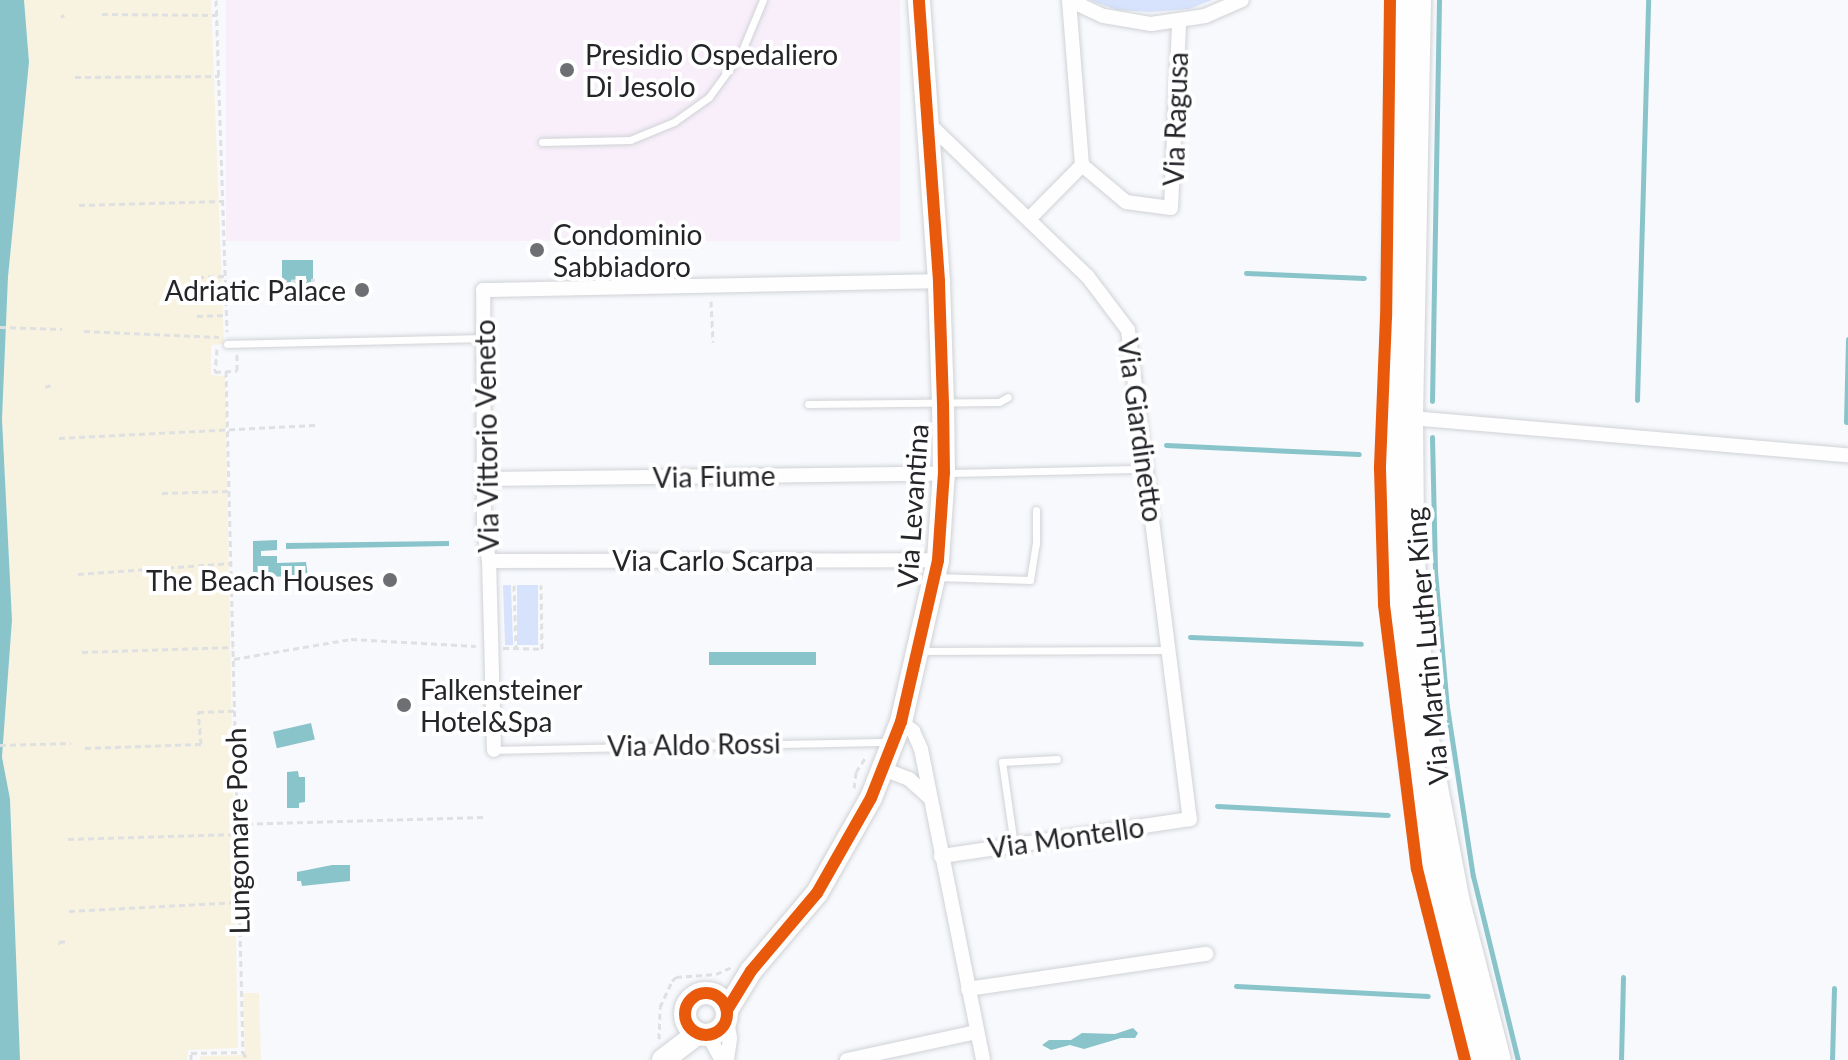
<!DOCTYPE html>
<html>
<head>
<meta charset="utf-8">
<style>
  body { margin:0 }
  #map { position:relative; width:1848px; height:1060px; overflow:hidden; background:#f7f9fd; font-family:Lato,sans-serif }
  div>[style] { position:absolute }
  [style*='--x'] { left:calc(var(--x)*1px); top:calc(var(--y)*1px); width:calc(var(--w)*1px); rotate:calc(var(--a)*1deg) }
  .medical>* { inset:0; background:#f8effb; transform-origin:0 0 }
  .green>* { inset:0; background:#d7e2fc; transform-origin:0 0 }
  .sand>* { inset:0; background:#f8f3e0 }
  .water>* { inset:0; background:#89c4ca; transform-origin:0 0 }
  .stream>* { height:5px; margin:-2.5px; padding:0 2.5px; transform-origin:2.5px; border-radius:2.5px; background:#89c4ca }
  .path>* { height:3px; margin-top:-1.5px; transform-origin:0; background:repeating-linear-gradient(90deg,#dfe0e1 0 6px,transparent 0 10px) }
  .roads { filter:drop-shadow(0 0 2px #d0d2d5) drop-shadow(0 0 2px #d0d2d5) }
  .lane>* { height:7px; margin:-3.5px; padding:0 3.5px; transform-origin:3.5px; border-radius:3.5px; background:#fefeff }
  .street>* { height:14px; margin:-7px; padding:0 7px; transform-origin:7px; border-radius:7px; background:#fefeff }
  .secondary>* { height:22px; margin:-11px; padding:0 11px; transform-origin:11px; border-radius:11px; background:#fefeff }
  .secondary>.ring { margin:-11px; padding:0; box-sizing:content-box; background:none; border:22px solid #fefeff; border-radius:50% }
  .cycleway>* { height:12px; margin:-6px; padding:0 6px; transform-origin:6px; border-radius:6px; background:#e8590c }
  .cycleway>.ring { margin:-6px; padding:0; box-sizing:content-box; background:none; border:12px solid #e8590c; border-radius:50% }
  .dots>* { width:22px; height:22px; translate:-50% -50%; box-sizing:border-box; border:4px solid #fff; border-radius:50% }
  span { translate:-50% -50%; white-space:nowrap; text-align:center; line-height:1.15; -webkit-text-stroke:8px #fff; paint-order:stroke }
  .poi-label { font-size:28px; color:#242529 }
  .left { translate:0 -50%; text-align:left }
  .right { translate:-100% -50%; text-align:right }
  .street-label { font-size:28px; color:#242529 }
</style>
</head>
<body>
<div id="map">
  <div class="medical">
    <div style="left:226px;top:0;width:674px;height:241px"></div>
  </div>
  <div class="green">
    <div style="clip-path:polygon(1089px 0,1212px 0,1189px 9px,1151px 12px,1117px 10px)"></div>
    <div style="left:511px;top:585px;width:60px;height:8px;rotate:88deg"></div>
    <div style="left:517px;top:585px;width:21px;height:60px"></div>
  </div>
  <div class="sand">
    <div style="clip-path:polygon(24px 0,211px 0,224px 344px,211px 345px,211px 375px,225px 376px,238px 1048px,188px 1050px,187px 1060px,20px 1060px,10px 799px,2px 757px,12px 620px,2px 419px,8px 277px,29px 62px)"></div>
    <div style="clip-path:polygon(243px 993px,259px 993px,261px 1060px,200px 1060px,200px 1056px,245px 1055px)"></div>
  </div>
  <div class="water">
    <div style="clip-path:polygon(0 0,24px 0,29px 62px,8px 277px,2px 419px,12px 620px,2px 757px,10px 799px,20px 1060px,0 1060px)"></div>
    <div style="left:282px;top:260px;width:31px;height:40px"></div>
    <div style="clip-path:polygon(277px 540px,277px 550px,261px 551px,261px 556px,277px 556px,277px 563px,306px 562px,308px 576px,253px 577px,253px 541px)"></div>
    <div style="clip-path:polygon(449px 541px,449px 546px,286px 549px,286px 543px)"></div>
    <div style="left:816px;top:652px;width:13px;height:107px;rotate:90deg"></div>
    <div style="left:311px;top:723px;width:17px;height:39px;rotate:77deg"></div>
    <div style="clip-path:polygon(298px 771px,299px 777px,305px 777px,305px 802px,299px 803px,299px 808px,287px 808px,287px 772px)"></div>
    <div style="clip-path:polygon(332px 865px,350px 865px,350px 881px,302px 886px,301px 881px,297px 881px,297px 872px)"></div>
    <div style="clip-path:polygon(1133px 1028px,1138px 1033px,1135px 1038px,1121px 1038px,1084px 1049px,1070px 1045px,1051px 1050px,1042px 1045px,1049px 1040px,1071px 1040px,1082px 1033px,1115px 1034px)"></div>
  </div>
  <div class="stream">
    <div style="--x:1246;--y:273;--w:118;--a:2.4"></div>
    <div style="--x:1637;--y:400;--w:400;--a:-88.4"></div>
    <div style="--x:1432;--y:401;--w:401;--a:-89"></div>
    <div style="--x:1846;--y:422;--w:83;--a:-88.6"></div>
    <div style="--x:1432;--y:437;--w:134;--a:88.7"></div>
    <div style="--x:1435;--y:571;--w:137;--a:85"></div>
    <div style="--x:1447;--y:707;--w:171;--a:81.3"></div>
    <div style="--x:1473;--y:876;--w:189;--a:76.3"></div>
    <div style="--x:1166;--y:445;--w:193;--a:2.7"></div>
    <div style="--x:1190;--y:637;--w:171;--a:2.3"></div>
    <div style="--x:1217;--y:806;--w:171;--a:3"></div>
    <div style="--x:1236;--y:986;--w:192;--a:3"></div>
    <div style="--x:1621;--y:1060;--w:83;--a:-88.6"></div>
    <div style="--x:1832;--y:1060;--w:72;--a:-88.4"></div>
  </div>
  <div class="path">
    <div style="--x:216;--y:0;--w:332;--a:88.1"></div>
    <div style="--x:102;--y:14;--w:115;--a:0.5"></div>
    <div style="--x:61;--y:17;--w:4;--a:-34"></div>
    <div style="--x:75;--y:77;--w:144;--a:-0.4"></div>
    <div style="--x:79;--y:205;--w:144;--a:-1.6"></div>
    <div style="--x:198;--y:277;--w:27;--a:-2"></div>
    <div style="--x:281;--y:281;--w:34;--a:-2"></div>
    <div style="--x:711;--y:301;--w:41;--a:87.2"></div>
    <div style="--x:197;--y:316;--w:29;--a:-2"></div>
    <div style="--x:0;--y:327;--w:62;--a:1.8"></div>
    <div style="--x:84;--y:331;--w:135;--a:2.5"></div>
    <div style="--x:217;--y:349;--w:23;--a:95"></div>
    <div style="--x:215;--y:372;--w:22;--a:-3"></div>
    <div style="--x:237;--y:371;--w:17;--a:-90"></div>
    <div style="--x:226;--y:371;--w:681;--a:88.57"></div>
    <div style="--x:243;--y:1052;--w:9;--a:63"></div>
    <div style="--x:45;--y:387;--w:6;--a:-18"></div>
    <div style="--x:59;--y:438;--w:257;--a:-2.9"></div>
    <div style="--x:162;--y:493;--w:68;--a:-1.7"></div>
    <div style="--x:78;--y:574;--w:154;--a:-4.1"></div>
    <div style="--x:514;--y:585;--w:63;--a:88.2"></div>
    <div style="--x:503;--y:648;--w:39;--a:1"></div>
    <div style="--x:542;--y:649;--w:64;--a:-90.9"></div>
    <div style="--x:82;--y:652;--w:151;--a:-1.9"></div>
    <div style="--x:234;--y:659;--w:119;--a:-9.7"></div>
    <div style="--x:351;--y:639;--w:125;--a:3.2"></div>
    <div style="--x:0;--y:745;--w:71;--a:-1.6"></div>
    <div style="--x:85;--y:748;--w:116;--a:-2"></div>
    <div style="--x:201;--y:744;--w:32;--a:-95"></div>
    <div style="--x:198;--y:712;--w:37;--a:-2"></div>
    <div style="--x:854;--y:788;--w:16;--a:-83"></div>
    <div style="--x:856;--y:772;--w:20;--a:-57"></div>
    <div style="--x:237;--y:824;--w:247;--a:-1.6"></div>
    <div style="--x:68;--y:839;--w:169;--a:-1.7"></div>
    <div style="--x:69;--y:911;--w:170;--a:-3"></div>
    <div style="--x:60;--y:944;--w:2;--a:-117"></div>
    <div style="--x:59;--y:942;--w:8;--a:-7"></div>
    <div style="--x:659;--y:1039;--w:32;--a:-88"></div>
    <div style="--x:660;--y:1007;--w:29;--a:-65"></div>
    <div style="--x:672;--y:981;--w:6;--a:-45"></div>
    <div style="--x:676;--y:977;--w:40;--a:-4.3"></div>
    <div style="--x:716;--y:974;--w:17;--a:-24"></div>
    <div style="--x:191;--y:1060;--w:7;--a:-90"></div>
    <div style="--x:191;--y:1053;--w:52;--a:-1.1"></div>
  </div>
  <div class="roads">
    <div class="lane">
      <div style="--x:542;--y:142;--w:88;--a:-1.3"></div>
      <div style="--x:630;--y:140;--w:48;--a:-22.2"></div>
      <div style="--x:674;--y:122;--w:43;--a:-35.5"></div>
      <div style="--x:709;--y:97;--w:54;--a:-54"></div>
      <div style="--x:741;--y:53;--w:57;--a:-67.5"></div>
      <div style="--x:227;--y:344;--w:256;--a:-1.3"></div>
      <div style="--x:808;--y:404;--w:191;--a:-0.6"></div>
      <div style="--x:999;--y:402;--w:10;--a:-29"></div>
      <div style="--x:949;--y:473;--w:198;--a:-1.2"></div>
      <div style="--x:936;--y:577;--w:94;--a:1.8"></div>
      <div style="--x:1030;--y:580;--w:36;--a:-81"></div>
      <div style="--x:1036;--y:544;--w:34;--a:-90"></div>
      <div style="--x:921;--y:651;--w:248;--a:-0.2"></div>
      <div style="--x:494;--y:750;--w:394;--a:-1.2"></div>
      <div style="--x:1014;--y:845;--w:84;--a:-98.2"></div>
      <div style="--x:1002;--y:762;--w:55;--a:-3.1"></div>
    </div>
    <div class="street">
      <div style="--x:1069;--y:0;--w:166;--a:85.5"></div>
      <div style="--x:1082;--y:165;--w:57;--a:40.1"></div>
      <div style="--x:1126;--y:202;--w:45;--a:7.6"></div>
      <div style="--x:1171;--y:208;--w:185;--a:-87.5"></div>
      <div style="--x:1069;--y:0;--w:38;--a:25"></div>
      <div style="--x:1104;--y:16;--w:48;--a:9.7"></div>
      <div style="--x:1151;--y:24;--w:55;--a:-8.4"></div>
      <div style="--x:1205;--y:16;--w:40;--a:-23.4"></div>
      <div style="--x:927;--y:122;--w:223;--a:43.9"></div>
      <div style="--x:1088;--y:277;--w:66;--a:53"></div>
      <div style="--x:1128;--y:330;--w:493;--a:82.8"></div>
      <div style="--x:1190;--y:819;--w:252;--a:171.5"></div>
      <div style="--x:1029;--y:219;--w:76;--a:-45.5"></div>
      <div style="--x:1412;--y:418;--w:438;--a:4.9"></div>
      <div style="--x:484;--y:479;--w:460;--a:-0.7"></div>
      <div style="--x:489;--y:561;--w:449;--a:-0.1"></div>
      <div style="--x:901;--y:722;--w:15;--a:37"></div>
      <div style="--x:913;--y:731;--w:20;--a:66"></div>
      <div style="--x:921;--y:749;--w:317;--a:78.7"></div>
      <div style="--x:494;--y:750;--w:189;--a:-91.5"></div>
      <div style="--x:489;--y:561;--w:33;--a:-99"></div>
      <div style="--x:484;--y:528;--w:238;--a:-90.2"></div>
      <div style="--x:483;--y:290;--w:456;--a:-1.1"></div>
      <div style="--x:883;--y:769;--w:28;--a:21"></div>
      <div style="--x:909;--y:779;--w:28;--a:42"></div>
      <div style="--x:968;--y:989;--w:241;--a:-8.4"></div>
      <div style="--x:708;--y:1035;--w:29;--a:61"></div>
      <div style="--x:727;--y:1060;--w:22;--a:-82"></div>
      <div style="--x:730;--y:1038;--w:19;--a:-99"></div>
      <div style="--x:847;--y:1060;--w:133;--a:-12.2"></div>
    </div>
    <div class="secondary">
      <div style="--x:1401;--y:0;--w:276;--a:91.5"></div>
      <div style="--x:1394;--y:276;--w:368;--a:89.2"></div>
      <div style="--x:1399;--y:644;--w:147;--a:83.4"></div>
      <div style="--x:1416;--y:790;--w:110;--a:78.5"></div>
      <div style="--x:1438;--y:898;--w:167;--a:76.1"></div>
      <div style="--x:1420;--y:0;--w:418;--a:91.1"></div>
      <div style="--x:1412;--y:418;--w:126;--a:89.5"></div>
      <div style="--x:1413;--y:544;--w:96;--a:86.4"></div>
      <div style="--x:1419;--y:640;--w:100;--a:84.9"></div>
      <div style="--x:1428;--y:740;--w:161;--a:79.2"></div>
      <div style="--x:1458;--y:898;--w:167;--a:75.5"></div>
      <div class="ring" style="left:685px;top:993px;width:20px;height:20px"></div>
      <div style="--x:727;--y:1010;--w:46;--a:-58.4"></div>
      <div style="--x:751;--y:971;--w:102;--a:-49.8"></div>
      <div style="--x:817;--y:893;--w:109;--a:-60.4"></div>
      <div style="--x:871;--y:798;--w:82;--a:-68.5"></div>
      <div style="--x:901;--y:722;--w:166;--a:-77.1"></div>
      <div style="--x:938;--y:560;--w:87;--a:-86.1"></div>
      <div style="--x:944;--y:473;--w:69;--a:-90.8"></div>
      <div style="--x:943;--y:404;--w:123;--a:-91.9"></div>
      <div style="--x:939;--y:281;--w:282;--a:-94.1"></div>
      <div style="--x:663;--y:1060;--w:43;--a:-37.4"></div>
    </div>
  </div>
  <div class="cycleway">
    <div style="--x:1390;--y:0;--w:317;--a:90.7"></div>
    <div style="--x:1386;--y:317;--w:152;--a:92.3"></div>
    <div style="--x:1380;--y:469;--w:136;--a:88.3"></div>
    <div style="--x:1384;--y:605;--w:266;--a:82.9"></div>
    <div style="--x:1417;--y:869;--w:197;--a:75.9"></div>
    <div class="ring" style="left:685px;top:993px;width:30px;height:30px"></div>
    <div style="--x:727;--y:1010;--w:46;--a:-58.4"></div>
    <div style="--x:751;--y:971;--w:102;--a:-49.8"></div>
    <div style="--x:817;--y:893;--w:109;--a:-60.4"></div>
    <div style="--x:871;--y:798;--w:82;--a:-68.5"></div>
    <div style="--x:901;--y:722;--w:166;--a:-77.1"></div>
    <div style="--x:938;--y:560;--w:87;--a:-86.1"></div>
    <div style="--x:944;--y:473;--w:69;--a:-90.8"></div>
    <div style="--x:943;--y:404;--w:123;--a:-91.9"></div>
    <div style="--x:939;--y:281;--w:282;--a:-94.1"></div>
  </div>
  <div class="dots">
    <div style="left:567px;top:70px;background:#6e6f73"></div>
    <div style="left:537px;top:250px;background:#6e6f73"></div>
    <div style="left:362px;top:290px;background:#6e6f73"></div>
    <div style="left:390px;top:580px;background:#6e6f73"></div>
    <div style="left:404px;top:705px;background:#6e6f73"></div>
  </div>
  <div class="poi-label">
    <span class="left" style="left:585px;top:70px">Presidio Ospedaliero<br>Di Jesolo</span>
    <span class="left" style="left:553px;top:250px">Condominio<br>Sabbiadoro</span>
    <span class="right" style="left:346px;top:290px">Adriatic Palace</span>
    <span class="right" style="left:374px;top:580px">The Beach Houses</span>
    <span class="left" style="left:420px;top:705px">Falkensteiner<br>Hotel&amp;Spa</span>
  </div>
  <div class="street-label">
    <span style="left:1175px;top:119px;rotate:-88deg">Via Ragusa</span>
    <span style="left:1141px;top:430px;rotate:82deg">Via Giardinetto</span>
    <span style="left:486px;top:436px;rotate:-91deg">Via Vittorio Veneto</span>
    <span style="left:714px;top:476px;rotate:-1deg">Via Fiume</span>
    <span style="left:912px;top:506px;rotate:-86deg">Via Levantina</span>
    <span style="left:713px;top:560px">Via Carlo Scarpa</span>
    <span style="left:1426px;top:646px;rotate:-95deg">Via Martin Luther King</span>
    <span style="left:694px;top:744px;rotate:-1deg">Via Aldo Rossi</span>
    <span style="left:237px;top:831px;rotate:-91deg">Lungomare Pooh</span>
    <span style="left:1066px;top:837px;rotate:-8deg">Via Montello</span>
  </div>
</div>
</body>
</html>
